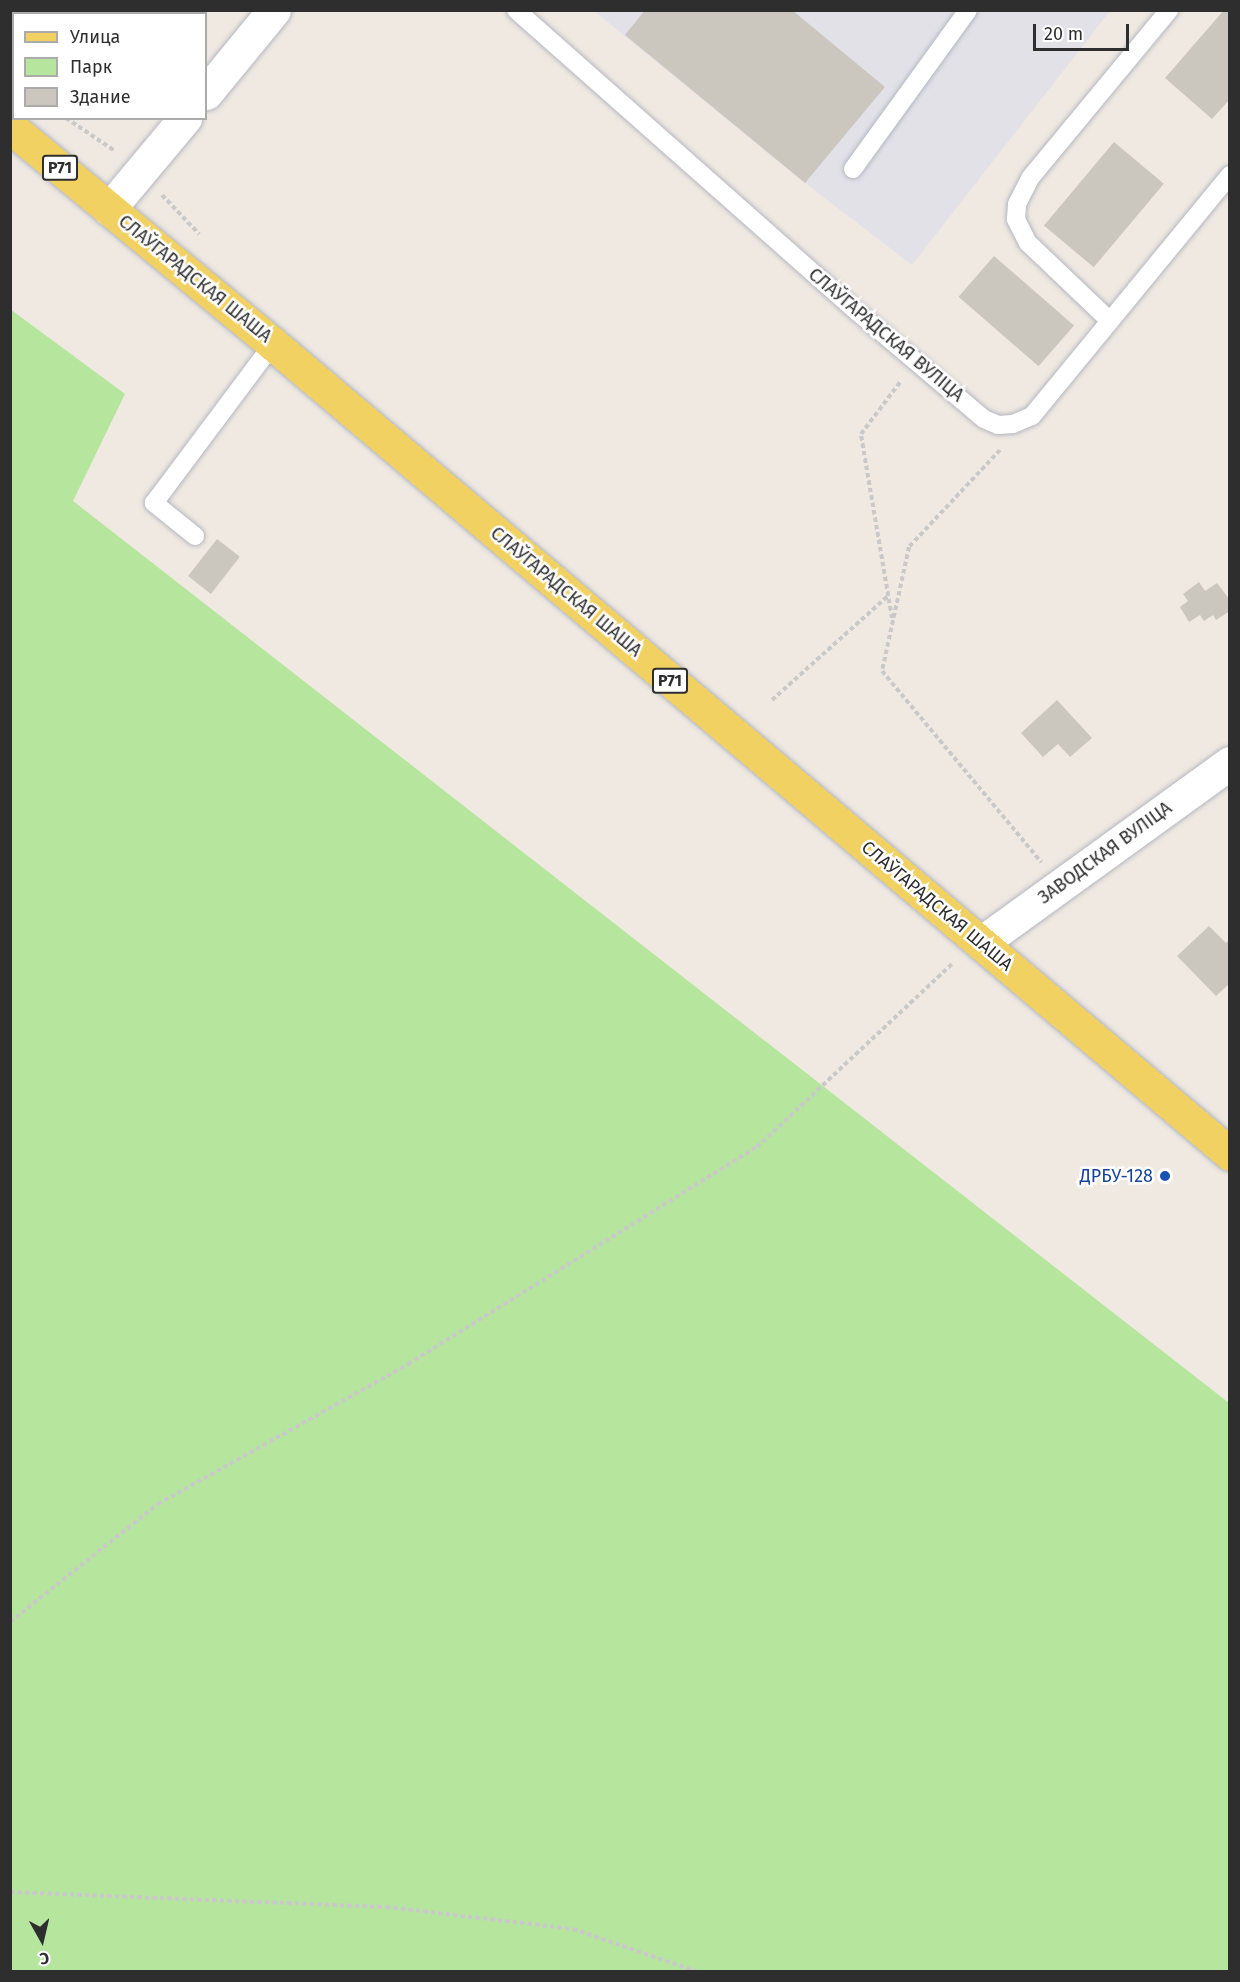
<!DOCTYPE html>
<html>
<head>
<meta charset="utf-8">
<style>
  body { margin:0 }
  #map { position:relative; width:1240px; height:1982px; overflow:hidden; background:#efe9e1; font-family:"Fira Sans",sans-serif }
  div>[style] { position:absolute }
  [style*='--x'] { left:calc(var(--x)*1px); top:calc(var(--y)*1px); width:calc(var(--w)*1px); rotate:calc(var(--a)*1deg) }
  .industrial>* { inset:0; background:#e3e1e8 }
  .green>* { inset:0; background:#b6e59e }
  .building>* { inset:0; background:#cbc7bf; transform-origin:0 0 }
  .path>* { height:4px; margin-top:-2px; transform-origin:0; background:repeating-linear-gradient(90deg,#c9c9c9 0 4.5px,transparent 0 7.5px) }
  .roads { filter:drop-shadow(0 0 2px #b4b7c1) drop-shadow(0 0 2px #b4b7c1) }
  .lane>* { height:18px; margin:-9px; padding:0 9px; transform-origin:9px; border-radius:9px; background:#fff }
  .street>* { height:33px; margin:-16.5px; padding:0 16.5px; transform-origin:16.5px; border-radius:16.5px; background:#fff }
  .secondary>* { height:33px; margin:-16.5px; padding:0 16.5px; transform-origin:16.5px; border-radius:16.5px; background:#fff }
  .primary>* { height:33px; margin:-16.5px; padding:0 16.5px; transform-origin:16.5px; border-radius:16.5px; background:#f2d163 }
  .dots>* { width:16px; height:16px; translate:-50% -50%; box-sizing:border-box; border:3px solid #fff; border-radius:50% }
  span { translate:-50% -50%; white-space:nowrap; text-align:center; line-height:1.15; -webkit-text-stroke:5px #fff; paint-order:stroke }
  .shield-label span { padding:2px 4px; background:#fff; border:2px solid; border-radius:4px; -webkit-text-stroke-width:0 }
  .shield-label { font-size:16px; color:#2e2e2e; font-weight:700 }
  .street-label { font-size:18px; color:#2e2e2e }
  .transit-label { font-size:18px; color:#164399 }
  .right { translate:-100% -50%; text-align:right }
  .frame { position:absolute; inset:0; border:12px solid #2e2e2e; pointer-events:none }
  .legend { position:absolute; left:12px; top:12px; width:195px; height:108px; box-sizing:border-box; background:#fff; border:2px solid #ababab; margin:0; padding:8px 10px; list-style:none; font-size:18px; color:#2e2e2e }
  .legend li { display:flex; align-items:center; gap:12px; height:30px }
  .legend b { width:30px; border:2px solid #ababab }
  .north { position:absolute; left:12px; top:1910px; width:60px; height:60px; -webkit-text-stroke:4px #fff; paint-order:stroke; rotate:172deg; font-size:16px; font-weight:700; line-height:24px; text-align:center; color:#2e2e2e }
  .north::after { content:''; display:block; margin:auto; width:21px; height:27px; background:#2e2e2e; clip-path:polygon(50% 0,100% 100%,50% 72%,0 100%) }
  .scale { position:absolute; left:1033px; top:24px; width:96px; height:27px; box-sizing:border-box; border:3px solid #2e2e2e; border-top:0; padding-left:8px; font-size:18px; line-height:21px; white-space:nowrap; color:#2e2e2e; -webkit-text-stroke:4px #fff; paint-order:stroke }
</style>
</head>
<body>
<div id="map">
  <div class="industrial">
    <div style="clip-path:polygon(594px 11px,1110px 11px,912px 265px,805px 183px)"></div>
  </div>
  <div class="green">
    <div style="clip-path:polygon(10px 309px,125px 394px,73px 501px,1229px 1403px,1229px 1971px,11px 1971px)"></div>
  </div>
  <div class="building">
    <div style="clip-path:polygon(645px 10px,792px 10px,885px 87px,805px 183px,625px 35px)"></div>
    <div style="clip-path:polygon(1224px 10px,1230px 10px,1230px 99px,1212px 119px,1165px 78px)"></div>
    <div style="left:1114px;top:142px;width:65px;height:109px;rotate:40deg"></div>
    <div style="left:994px;top:256px;width:106px;height:54px;rotate:41deg"></div>
    <div style="left:217px;top:539px;width:29px;height:47px;rotate:38deg"></div>
    <div style="clip-path:polygon(1199px 582px,1205px 591px,1217px 583px,1230px 600px,1230px 611px,1216px 620px,1213px 615px,1204px 621px,1200px 615px,1189px 622px,1180px 607px,1188px 601px,1183px 594px)"></div>
    <div style="clip-path:polygon(1057px 700px,1092px 738px,1070px 757px,1058px 744px,1043px 757px,1021px 733px)"></div>
    <div style="clip-path:polygon(1209px 926px,1226px 943px,1230px 939px,1230px 983px,1216px 996px,1177px 956px)"></div>
  </div>
  <div class="path">
    <div style="--x:10;--y:80;--w:4;--a:27"></div>
    <div style="--x:66;--y:118;--w:59;--a:34"></div>
    <div style="--x:162;--y:195;--w:54;--a:46.5"></div>
    <div style="--x:1000;--y:450;--w:133;--a:133.2"></div>
    <div style="--x:909;--y:547;--w:127;--a:102.3"></div>
    <div style="--x:882;--y:671;--w:249;--a:50.2"></div>
    <div style="--x:892;--y:618;--w:187;--a:-99.6"></div>
    <div style="--x:861;--y:434;--w:66;--a:-53"></div>
    <div style="--x:772;--y:700;--w:156;--a:-41.9"></div>
    <div style="--x:10;--y:1622;--w:189;--a:-38.6"></div>
    <div style="--x:158;--y:1504;--w:287;--a:-29.2"></div>
    <div style="--x:408;--y:1364;--w:411;--a:-31.9"></div>
    <div style="--x:757;--y:1147;--w:269;--a:-43.2"></div>
    <div style="--x:10;--y:1892;--w:376;--a:2.3"></div>
    <div style="--x:386;--y:1907;--w:188;--a:6.7"></div>
    <div style="--x:573;--y:1929;--w:132;--a:19"></div>
  </div>
  <div class="roads">
    <div class="lane">
      <div style="--x:516;--y:10;--w:453;--a:41.5"></div>
      <div style="--x:855;--y:310;--w:169;--a:40.2"></div>
      <div style="--x:984;--y:419;--w:15;--a:23"></div>
      <div style="--x:998;--y:425;--w:15;--a:-4"></div>
      <div style="--x:1013;--y:424;--w:21;--a:-23"></div>
      <div style="--x:1032;--y:416;--w:312;--a:-50.6"></div>
      <div style="--x:853;--y:169;--w:196;--a:-54.1"></div>
      <div style="--x:1110;--y:321;--w:113;--a:-136.4"></div>
      <div style="--x:1028;--y:243;--w:27;--a:-117"></div>
      <div style="--x:1016;--y:219;--w:15;--a:-86"></div>
      <div style="--x:1017;--y:204;--w:30;--a:-63"></div>
      <div style="--x:1031;--y:177;--w:217;--a:-50.4"></div>
      <div style="--x:195;--y:536;--w:53;--a:-141.2"></div>
      <div style="--x:154;--y:503;--w:199;--a:-53.2"></div>
    </div>
    <div class="street">
      <div style="--x:981;--y:943;--w:307;--a:-35.9"></div>
    </div>
    <div class="secondary">
      <div style="--x:206;--y:93;--w:107;--a:-50.7"></div>
      <div style="--x:109;--y:209;--w:119;--a:-50.1"></div>
    </div>
    <div class="primary">
      <div style="--x:10;--y:127;--w:341;--a:39.5"></div>
      <div style="--x:273;--y:344;--w:1254;--a:40.24"></div>
    </div>
  </div>
  <div class="dots">
    <div style="left:1165px;top:1176px;background:#1a4fb4"></div>
  </div>
  <div class="shield-label">
    <span style="left:60px;top:168px">Р71</span>
    <span style="left:670px;top:681px">Р71</span>
  </div>
  <div class="street-label">
    <span style="left:195px;top:279px;rotate:39deg">СЛАЎГАРАДСКАЯ ШАША</span>
    <span style="left:886px;top:335px;rotate:40deg">СЛАЎГАРАДСКАЯ ВУЛІЦА</span>
    <span style="left:566px;top:592px;rotate:40deg">СЛАЎГАРАДСКАЯ ШАША</span>
    <span style="left:1105px;top:853px;rotate:-36deg">ЗАВОДСКАЯ ВУЛІЦА</span>
    <span style="left:937px;top:906px;rotate:40deg">СЛАЎГАРАДСКАЯ ШАША</span>
  </div>
  <div class="transit-label">
    <span class="right" style="left:1153px;top:1176px">ДРБУ-128</span>
  </div>
  <div class="frame"></div>
  <ul class="legend">
  <li><b style="height:8px;background:#f2d163"></b>Улица</li>
  <li><b style="height:16px;background:#b6e59e"></b>Парк</li>
  <li><b style="height:16px;background:#cbc7bf"></b>Здание</li>
  </ul>
  <div class="north">С</div>
  <div class="scale">20 m</div>
</div>
</body>
</html>
